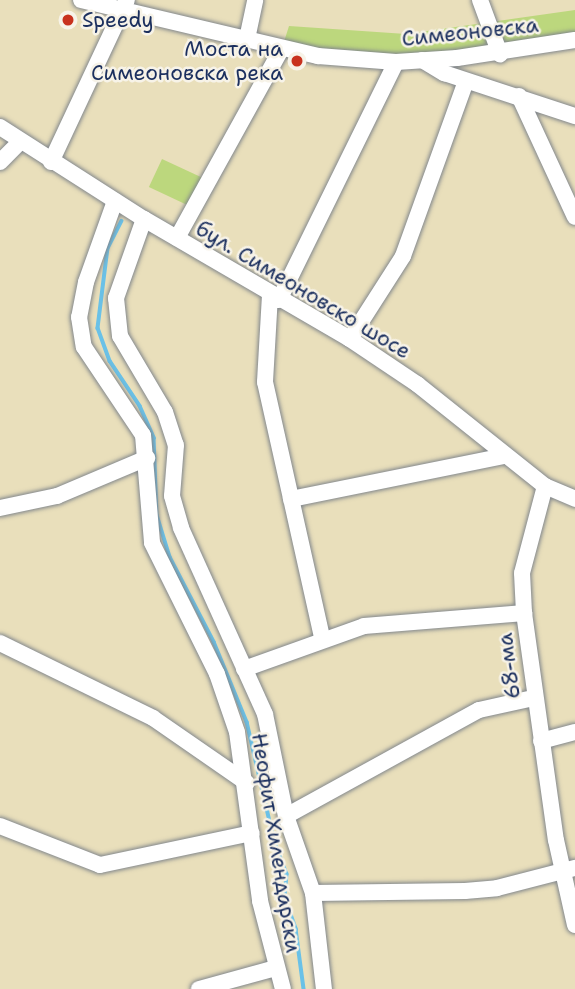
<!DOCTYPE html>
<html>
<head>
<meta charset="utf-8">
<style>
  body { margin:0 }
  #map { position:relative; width:575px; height:989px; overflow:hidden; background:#e9dfbb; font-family:"Shantell Sans",sans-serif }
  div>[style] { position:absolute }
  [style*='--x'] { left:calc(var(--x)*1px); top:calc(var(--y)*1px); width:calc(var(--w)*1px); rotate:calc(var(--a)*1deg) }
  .green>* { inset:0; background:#bcd77d; transform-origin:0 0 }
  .stream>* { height:3.5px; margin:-1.75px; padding:0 1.75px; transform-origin:1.75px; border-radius:1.75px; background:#6ac1e7 }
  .roads { filter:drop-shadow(0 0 2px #82878c) drop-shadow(0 0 2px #82878c) }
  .minor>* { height:16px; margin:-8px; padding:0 8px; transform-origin:8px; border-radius:8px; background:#fff }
  .dots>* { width:19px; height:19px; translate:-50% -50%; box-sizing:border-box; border:4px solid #f7f3e8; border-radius:50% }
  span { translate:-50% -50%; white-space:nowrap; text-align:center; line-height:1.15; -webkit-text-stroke:5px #f7f3e8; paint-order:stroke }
  .poi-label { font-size:21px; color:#1b2f5e }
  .left { translate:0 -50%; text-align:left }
  .right { translate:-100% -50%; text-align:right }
  .street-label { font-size:21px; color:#1b2f5e }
</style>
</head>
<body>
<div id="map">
  <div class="green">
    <div style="clip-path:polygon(575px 10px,575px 40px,457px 58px,282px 48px,289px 26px,406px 34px)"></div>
    <div style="left:162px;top:159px;width:44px;height:31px;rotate:25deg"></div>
  </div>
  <div class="stream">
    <div style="--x:122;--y:221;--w:30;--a:117"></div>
    <div style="--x:108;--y:248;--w:81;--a:97.1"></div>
    <div style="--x:98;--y:328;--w:35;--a:70"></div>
    <div style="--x:110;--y:361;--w:54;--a:56.3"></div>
    <div style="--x:140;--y:406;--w:35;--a:66"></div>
    <div style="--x:154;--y:438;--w:77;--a:87.8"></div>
    <div style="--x:157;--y:515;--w:44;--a:72.8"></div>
    <div style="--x:170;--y:557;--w:96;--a:62.6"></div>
    <div style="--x:214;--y:642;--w:87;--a:67.6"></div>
    <div style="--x:247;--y:722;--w:124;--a:77"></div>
    <div style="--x:275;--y:843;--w:33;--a:69"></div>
    <div style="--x:287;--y:874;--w:24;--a:95"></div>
    <div style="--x:285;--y:898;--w:33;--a:70"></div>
    <div style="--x:296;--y:929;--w:61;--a:82.4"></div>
  </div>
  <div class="roads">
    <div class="minor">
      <div style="--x:81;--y:0;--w:244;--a:13.3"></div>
      <div style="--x:318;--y:56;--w:78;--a:4.4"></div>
      <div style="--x:396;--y:62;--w:61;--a:-3.8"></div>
      <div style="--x:457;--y:58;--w:119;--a:-8.7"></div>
      <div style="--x:480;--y:0;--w:58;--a:69.7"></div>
      <div style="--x:247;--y:39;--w:40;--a:-78"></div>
      <div style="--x:422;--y:60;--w:26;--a:31"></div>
      <div style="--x:444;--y:73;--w:138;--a:18.2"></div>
      <div style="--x:519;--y:96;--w:133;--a:65.2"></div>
      <div style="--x:0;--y:127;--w:171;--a:32.6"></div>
      <div style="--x:144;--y:219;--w:238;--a:30.2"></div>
      <div style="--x:350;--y:339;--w:81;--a:33.9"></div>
      <div style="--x:417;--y:384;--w:164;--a:38.6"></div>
      <div style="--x:545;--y:486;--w:33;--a:23"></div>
      <div style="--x:0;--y:162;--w:28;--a:-45"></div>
      <div style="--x:51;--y:162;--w:179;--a:-64.9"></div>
      <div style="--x:115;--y:201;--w:86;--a:109.7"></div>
      <div style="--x:86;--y:282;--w:36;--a:101"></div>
      <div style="--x:79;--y:317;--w:30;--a:81"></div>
      <div style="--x:84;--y:347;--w:106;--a:56.2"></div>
      <div style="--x:143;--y:435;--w:108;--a:85.2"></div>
      <div style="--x:152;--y:543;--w:146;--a:63.6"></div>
      <div style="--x:217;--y:674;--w:61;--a:71"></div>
      <div style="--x:237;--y:732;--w:171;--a:82.2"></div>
      <div style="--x:260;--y:901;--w:91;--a:75.4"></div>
      <div style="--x:144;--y:219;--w:84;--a:109.5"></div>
      <div style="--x:116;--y:298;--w:38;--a:84"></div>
      <div style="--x:120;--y:336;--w:88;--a:59.4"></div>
      <div style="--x:165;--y:412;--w:35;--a:72"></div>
      <div style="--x:176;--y:445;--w:51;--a:94.5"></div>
      <div style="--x:172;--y:496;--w:33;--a:74"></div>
      <div style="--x:181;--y:528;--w:204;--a:65.7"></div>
      <div style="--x:265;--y:714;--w:104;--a:78.4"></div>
      <div style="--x:286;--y:816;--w:82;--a:70.7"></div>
      <div style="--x:313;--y:893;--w:97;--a:83.5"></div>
      <div style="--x:177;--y:238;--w:217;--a:-61.1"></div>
      <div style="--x:270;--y:295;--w:87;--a:93.3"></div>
      <div style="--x:265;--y:382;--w:262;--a:77.4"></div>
      <div style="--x:279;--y:300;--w:265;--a:-63.8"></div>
      <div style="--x:350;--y:339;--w:98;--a:-57.4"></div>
      <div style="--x:403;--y:256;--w:186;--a:-70.2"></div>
      <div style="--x:545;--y:486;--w:90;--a:104.8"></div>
      <div style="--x:522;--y:573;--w:40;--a:87.1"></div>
      <div style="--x:524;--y:613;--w:229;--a:82"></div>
      <div style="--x:556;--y:840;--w:87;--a:77.4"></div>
      <div style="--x:291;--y:499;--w:217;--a:-11.4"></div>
      <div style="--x:0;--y:508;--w:58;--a:-11.9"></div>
      <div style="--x:57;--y:496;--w:98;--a:-22.9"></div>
      <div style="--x:0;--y:643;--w:170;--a:26.1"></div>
      <div style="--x:153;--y:718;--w:114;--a:34.7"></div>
      <div style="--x:244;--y:669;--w:127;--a:-19.7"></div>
      <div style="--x:364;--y:626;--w:161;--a:-4.6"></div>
      <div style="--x:541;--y:741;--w:35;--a:-15"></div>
      <div style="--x:286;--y:816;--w:220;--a:-28.8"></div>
      <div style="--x:479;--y:710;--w:55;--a:-12.5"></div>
      <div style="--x:0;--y:826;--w:107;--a:21.3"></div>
      <div style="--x:100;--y:865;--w:155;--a:-11.9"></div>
      <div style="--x:313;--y:893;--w:152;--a:-0.8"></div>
      <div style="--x:465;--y:891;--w:32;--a:-5"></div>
      <div style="--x:497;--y:888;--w:81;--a:-14.4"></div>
      <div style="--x:199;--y:989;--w:80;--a:-15.3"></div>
    </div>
  </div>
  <div class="dots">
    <div style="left:68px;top:20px;background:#c8321e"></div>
    <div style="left:297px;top:61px;background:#c8321e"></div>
  </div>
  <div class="poi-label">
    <span class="left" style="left:82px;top:20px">Speedy</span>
    <span class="right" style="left:283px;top:61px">Моста на<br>Симеоновска река</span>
  </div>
  <div class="street-label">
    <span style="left:470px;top:32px;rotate:-6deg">Симеоновска</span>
    <span style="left:303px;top:290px;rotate:31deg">бул. Симеоновско шосе</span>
    <span style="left:509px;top:666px;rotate:-97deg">68-ма</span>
    <span style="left:276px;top:843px;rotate:81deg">Неофит Хилендарски</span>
  </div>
</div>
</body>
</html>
